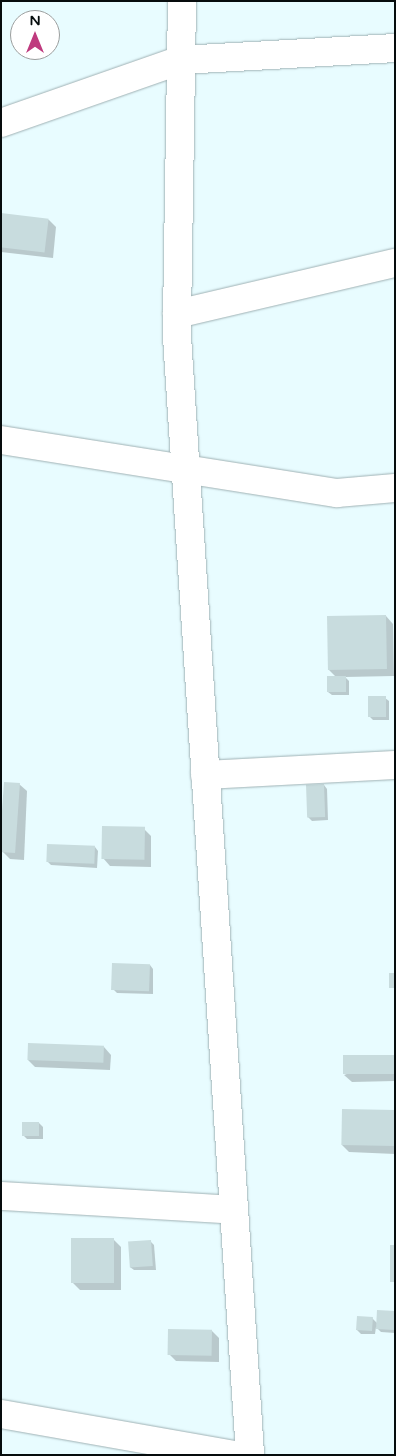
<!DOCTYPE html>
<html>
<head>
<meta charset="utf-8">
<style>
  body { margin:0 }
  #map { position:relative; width:396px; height:1456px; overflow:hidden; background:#e8fcff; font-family:"Varela Round",sans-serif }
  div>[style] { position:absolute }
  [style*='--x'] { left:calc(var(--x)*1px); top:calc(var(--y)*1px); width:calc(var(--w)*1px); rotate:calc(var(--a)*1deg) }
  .shadow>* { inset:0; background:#0003 }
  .building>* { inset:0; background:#c8dcde; transform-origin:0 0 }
  .roads { filter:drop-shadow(0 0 1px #9fb1b4) drop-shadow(0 0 1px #9fb1b4) }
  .minor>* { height:28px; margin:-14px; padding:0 14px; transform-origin:14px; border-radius:14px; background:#fff }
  span { translate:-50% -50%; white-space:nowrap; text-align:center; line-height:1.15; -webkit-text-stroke:4px #fff; paint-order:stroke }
  .frame { position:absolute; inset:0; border:2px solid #060c0d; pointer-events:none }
  .north { position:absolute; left:10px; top:10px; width:50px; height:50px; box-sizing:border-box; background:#fff; border:1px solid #9b9e9e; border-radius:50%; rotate:0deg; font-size:14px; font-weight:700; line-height:20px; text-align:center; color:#060c0d }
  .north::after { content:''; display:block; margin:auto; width:18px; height:22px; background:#bf3a7e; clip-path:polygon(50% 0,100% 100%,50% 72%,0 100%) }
</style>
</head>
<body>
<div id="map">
  <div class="shadow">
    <div style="clip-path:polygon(1px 214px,49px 220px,56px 227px,53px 258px,1px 252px)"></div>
    <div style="clip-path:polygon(386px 616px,393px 624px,394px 676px,345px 677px,349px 681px,349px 695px,332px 695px,328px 692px,337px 678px,329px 670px)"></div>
    <div style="clip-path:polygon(385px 698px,389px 701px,389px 720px,373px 720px,370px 717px)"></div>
    <div style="clip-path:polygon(19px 784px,27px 791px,24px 860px,10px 859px,3px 852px)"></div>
    <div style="clip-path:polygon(324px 785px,327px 789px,328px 820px,312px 821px,308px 817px)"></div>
    <div style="clip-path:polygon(144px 829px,151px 836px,151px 867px,110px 866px,103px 858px)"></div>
    <div style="clip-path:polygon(95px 847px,98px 851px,97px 868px,51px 865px,47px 861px)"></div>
    <div style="clip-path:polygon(150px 965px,153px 969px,153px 994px,117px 993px,113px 989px)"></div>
    <div style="clip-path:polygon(104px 1047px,111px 1055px,110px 1070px,35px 1067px,28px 1060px)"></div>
    <div style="clip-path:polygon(395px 1056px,395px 1081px,352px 1082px,344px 1075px)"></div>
    <div style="clip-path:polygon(395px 1111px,395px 1154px,349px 1152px,342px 1145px)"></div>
    <div style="clip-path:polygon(39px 1123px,43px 1127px,43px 1139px,27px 1139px,23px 1135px)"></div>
    <div style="clip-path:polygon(114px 1240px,121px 1247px,121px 1290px,80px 1290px,72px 1282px)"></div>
    <div style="clip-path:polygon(151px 1242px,154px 1245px,156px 1270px,134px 1270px,130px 1267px)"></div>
    <div style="clip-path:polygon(395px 1313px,395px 1333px,381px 1332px,376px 1327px,375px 1334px,361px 1334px,357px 1330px,372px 1318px,378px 1324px)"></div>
    <div style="clip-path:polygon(212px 1331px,219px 1338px,219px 1362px,176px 1361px,169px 1354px)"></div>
  </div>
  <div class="building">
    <div style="left:1px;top:213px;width:48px;height:34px;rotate:7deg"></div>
    <div style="left:386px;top:615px;width:54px;height:59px;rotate:89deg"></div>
    <div style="left:327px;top:676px;width:19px;height:16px"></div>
    <div style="left:368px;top:696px;width:18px;height:21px"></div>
    <div style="left:4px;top:782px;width:16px;height:70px;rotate:4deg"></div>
    <div style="left:324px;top:784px;width:33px;height:18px;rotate:88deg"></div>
    <div style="left:102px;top:826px;width:43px;height:33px;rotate:1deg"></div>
    <div style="left:47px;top:844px;width:48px;height:18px;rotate:2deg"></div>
    <div style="left:112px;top:963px;width:38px;height:27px;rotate:2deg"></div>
    <div style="left:389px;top:973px;width:6px;height:15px"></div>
    <div style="left:28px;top:1043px;width:76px;height:17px;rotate:2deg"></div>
    <div style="left:395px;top:1055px;width:19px;height:52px;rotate:90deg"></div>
    <div style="left:342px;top:1109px;width:53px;height:36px;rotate:1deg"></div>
    <div style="left:22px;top:1122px;width:17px;height:14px"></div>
    <div style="left:71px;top:1238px;width:43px;height:45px"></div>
    <div style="left:151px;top:1240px;width:26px;height:23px;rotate:86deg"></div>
    <div style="left:390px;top:1245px;width:5px;height:37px"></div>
    <div style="left:377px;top:1310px;width:18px;height:19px;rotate:3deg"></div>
    <div style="left:357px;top:1316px;width:16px;height:14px;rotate:4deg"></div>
    <div style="left:168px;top:1329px;width:44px;height:26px;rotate:1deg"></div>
  </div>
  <div class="roads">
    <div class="minor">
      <div style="--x:182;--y:1;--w:336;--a:90.9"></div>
      <div style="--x:177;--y:337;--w:1120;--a:86.26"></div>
      <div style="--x:1;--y:123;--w:191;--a:-19.3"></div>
      <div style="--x:181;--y:60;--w:214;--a:-3.2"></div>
      <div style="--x:177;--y:314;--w:224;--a:-13.2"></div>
      <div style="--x:1;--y:440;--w:340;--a:9"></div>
      <div style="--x:337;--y:493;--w:58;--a:-4.9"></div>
      <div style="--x:205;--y:775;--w:190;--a:-3"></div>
      <div style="--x:1;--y:1196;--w:233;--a:3.4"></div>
      <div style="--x:1;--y:1414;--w:236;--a:10"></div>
    </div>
  </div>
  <div class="frame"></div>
  <div class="north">N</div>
</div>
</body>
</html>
